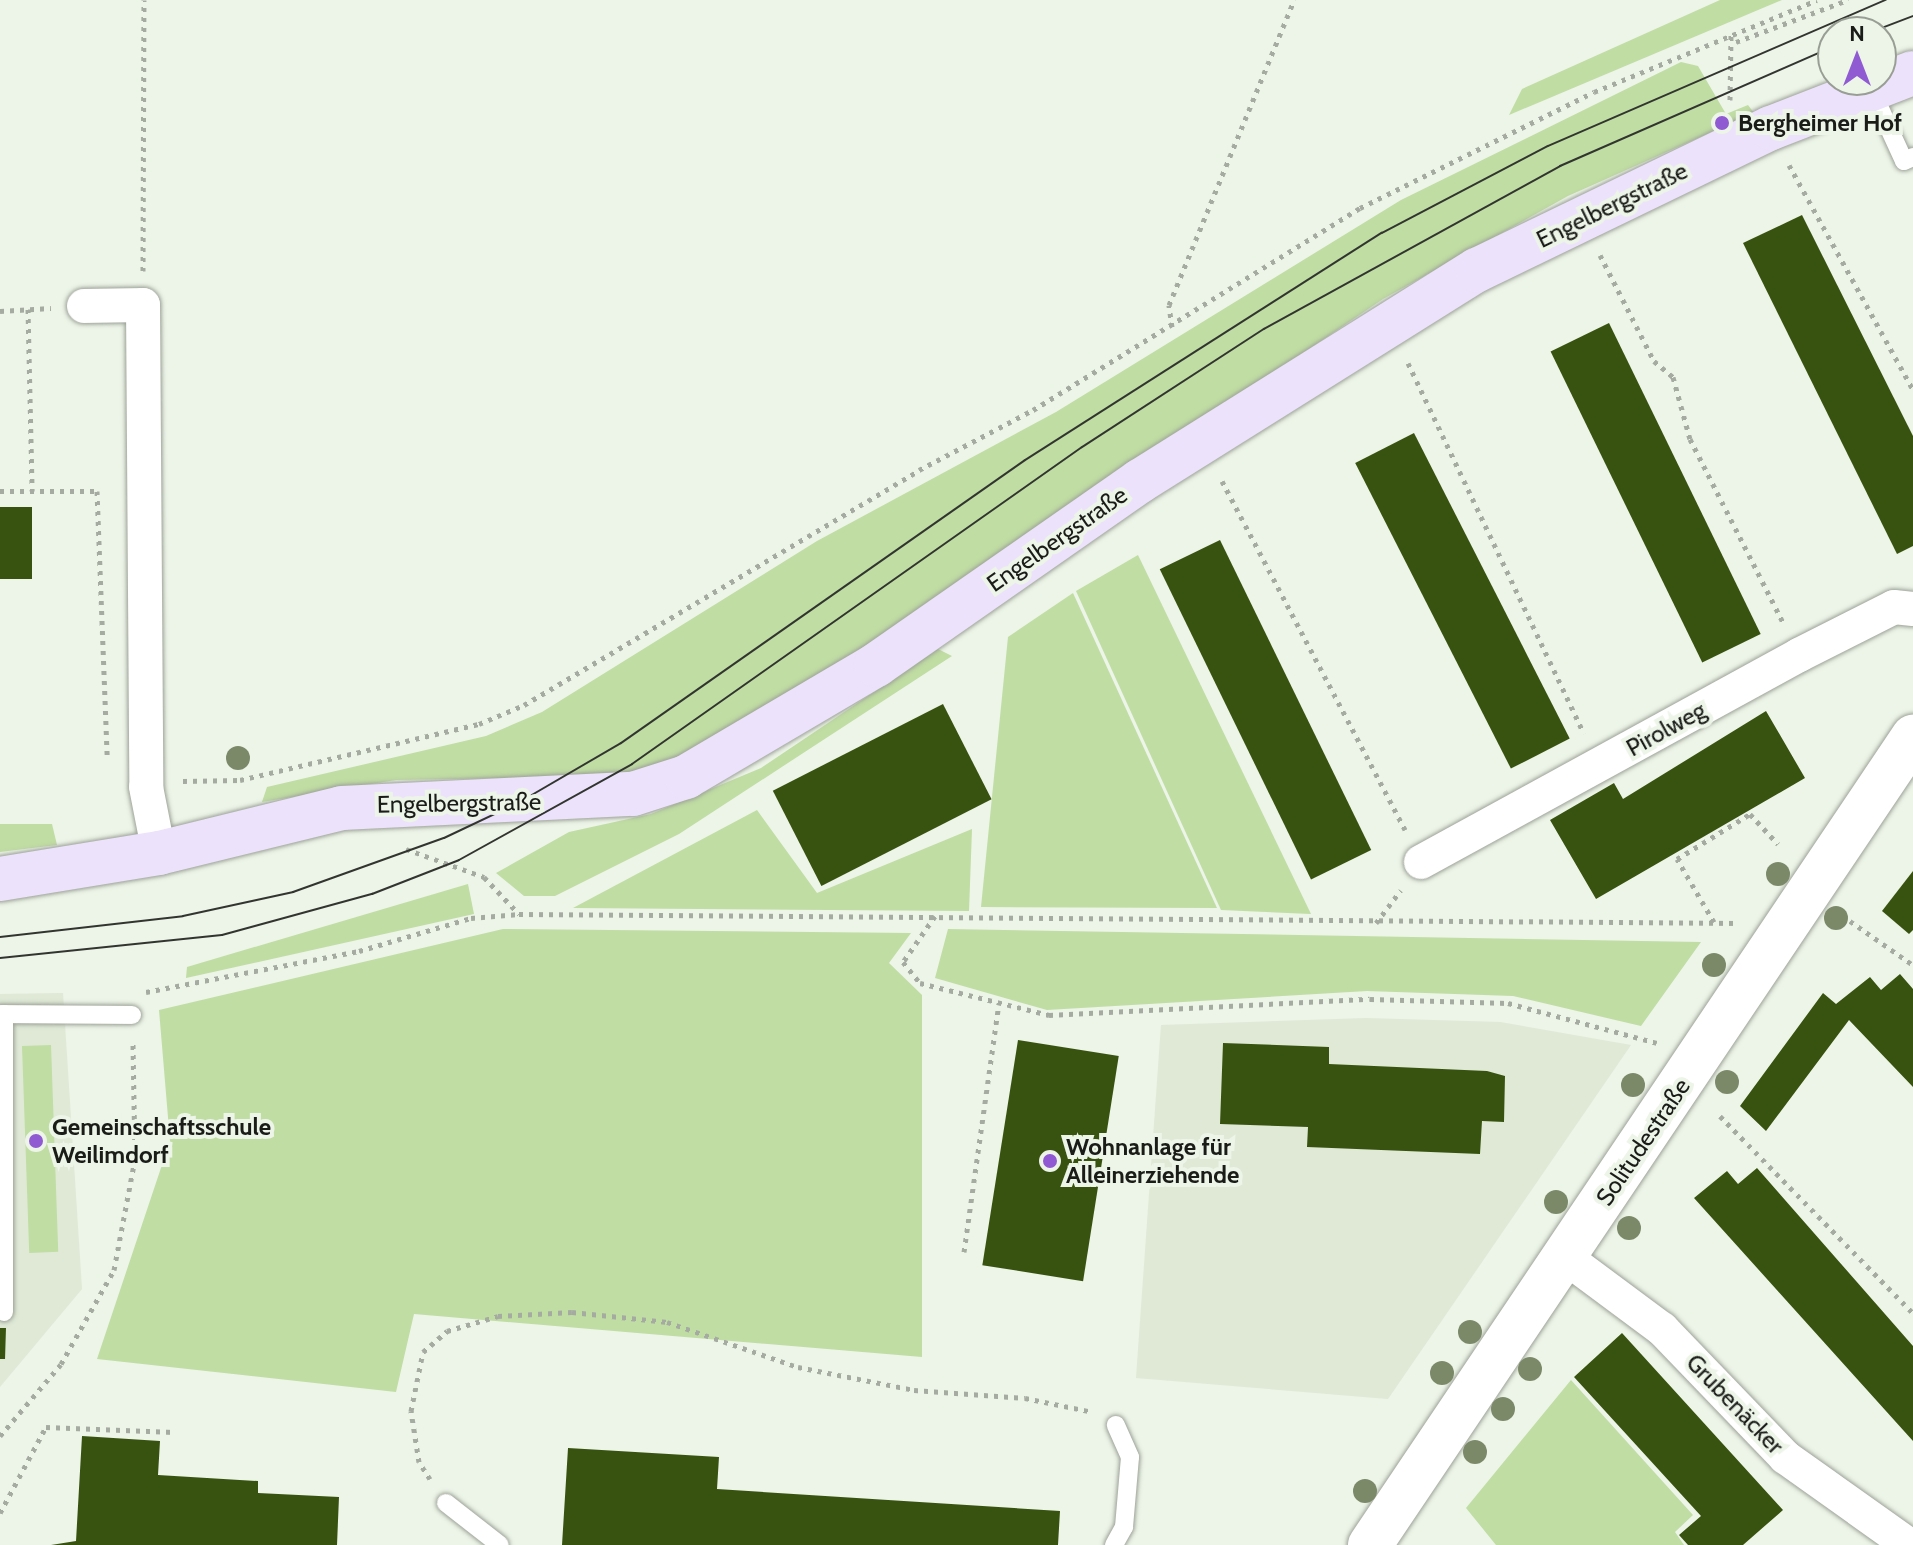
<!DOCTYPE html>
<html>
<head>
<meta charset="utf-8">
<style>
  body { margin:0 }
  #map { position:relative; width:1913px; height:1545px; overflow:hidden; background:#edf4e8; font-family:Cabin,sans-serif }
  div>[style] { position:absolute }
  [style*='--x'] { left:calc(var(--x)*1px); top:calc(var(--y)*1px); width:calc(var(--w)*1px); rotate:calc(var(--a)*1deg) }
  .built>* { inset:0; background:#dfe9d6 }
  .green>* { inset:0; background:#c0dda3; transform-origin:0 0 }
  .building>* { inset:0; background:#38530f; transform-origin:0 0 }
  .path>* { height:5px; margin-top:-2.5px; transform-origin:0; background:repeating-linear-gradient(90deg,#a6aba2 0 4px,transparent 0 10px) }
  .roads { filter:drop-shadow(0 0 2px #9ca297) drop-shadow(0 0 2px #9ca297) }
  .service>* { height:18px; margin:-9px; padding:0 9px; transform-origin:9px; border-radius:9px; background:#fff }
  .minor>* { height:34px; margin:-17px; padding:0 17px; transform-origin:17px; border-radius:17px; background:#fff }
  .tertiary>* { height:44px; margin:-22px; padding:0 22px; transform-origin:22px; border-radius:22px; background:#fff }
  .secondary>* { height:44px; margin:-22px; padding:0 22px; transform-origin:22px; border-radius:22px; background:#ece2fb }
  .tram>* { height:2px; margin:-1px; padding:0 1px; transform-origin:1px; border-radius:1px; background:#32352f }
  .trees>* { width:24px; height:24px; margin:-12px; border-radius:50%; background:#7c8969 }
  .dots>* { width:22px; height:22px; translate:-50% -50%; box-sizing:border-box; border:4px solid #edf4e8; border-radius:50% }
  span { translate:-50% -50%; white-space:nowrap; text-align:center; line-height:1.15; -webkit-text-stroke:8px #edf4e8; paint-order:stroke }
  .poi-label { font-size:24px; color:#191c17; font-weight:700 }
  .left { translate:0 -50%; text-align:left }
  .street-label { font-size:24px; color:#191c17 }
  .north { position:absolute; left:1817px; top:16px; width:80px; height:80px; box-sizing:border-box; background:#edf4e8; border:2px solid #989e94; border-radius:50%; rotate:0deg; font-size:22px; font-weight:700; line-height:32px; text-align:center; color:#191c17 }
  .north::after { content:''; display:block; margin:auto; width:28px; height:36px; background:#905ad2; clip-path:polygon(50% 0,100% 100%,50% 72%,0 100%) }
</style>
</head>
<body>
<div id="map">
  <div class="built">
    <div style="clip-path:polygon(63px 993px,82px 1289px,0 1387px,0 994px)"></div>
    <div style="clip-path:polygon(1366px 1018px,1500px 1022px,1631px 1045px,1388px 1399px,1136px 1378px,1161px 1025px)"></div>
  </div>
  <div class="green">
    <div style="clip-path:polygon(1720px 0,1782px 0,1509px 115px,1522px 89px)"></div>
    <div style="clip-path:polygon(1681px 62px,1698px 66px,1726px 114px,1748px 105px,1754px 113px,1568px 196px,1383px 299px,776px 708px,667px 763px,623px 776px,396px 780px,262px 802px,267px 787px,486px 736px,542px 712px,817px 541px,1056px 412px,1401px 200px)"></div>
    <div style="clip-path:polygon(1138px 555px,1311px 914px,1221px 910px,1076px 591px)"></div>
    <div style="clip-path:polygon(1073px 593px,1217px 908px,981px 907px,1008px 637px)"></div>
    <div style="clip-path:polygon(938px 649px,952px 656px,679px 834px,555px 896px,524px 896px,496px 873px,569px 832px,651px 814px,761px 768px)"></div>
    <div style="clip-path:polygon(757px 810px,817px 893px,972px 829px,969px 911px,573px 908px)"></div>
    <div style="clip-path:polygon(0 824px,52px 824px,57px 845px,0 852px)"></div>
    <div style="clip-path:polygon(468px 884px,474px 914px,186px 978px,187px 967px)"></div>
    <div style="clip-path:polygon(503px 929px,911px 933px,889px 963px,922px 995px,922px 1357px,414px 1314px,396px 1392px,97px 1359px,170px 1141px,159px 1010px)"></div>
    <div style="clip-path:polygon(948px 929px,1701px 942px,1641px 1026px,1513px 996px,1367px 991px,1047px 1010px,935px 978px)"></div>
    <div style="left:51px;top:1045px;width:207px;height:29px;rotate:88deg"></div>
    <div style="clip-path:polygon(1571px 1380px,1693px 1515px,1675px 1532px,1684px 1545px,1496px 1545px,1466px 1508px)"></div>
  </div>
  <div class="building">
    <div style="clip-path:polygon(1802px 215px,1913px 436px,1913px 546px,1897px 554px,1743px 243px)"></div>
    <div style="left:1609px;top:323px;width:346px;height:65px;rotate:64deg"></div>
    <div style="left:1414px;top:433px;width:343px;height:66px;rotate:63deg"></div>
    <div style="left:0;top:507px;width:32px;height:72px"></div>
    <div style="left:1220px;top:540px;width:345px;height:67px;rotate:64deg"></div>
    <div style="left:943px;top:704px;width:107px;height:191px;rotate:63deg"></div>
    <div style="clip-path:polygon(1766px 711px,1805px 778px,1596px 899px,1550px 820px,1614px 783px,1623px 799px)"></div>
    <div style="clip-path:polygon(1913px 871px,1913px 930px,1909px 934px,1882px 911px)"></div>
    <div style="clip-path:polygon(1900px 974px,1913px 989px,1913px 1087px,1849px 1020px,1766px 1131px,1740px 1106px,1823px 993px,1836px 1004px,1870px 977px,1881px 990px)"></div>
    <div style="left:1018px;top:1040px;width:102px;height:228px;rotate:9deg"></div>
    <div style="clip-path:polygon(1223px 1043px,1329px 1047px,1329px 1064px,1487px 1071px,1505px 1076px,1504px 1122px,1482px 1121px,1480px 1154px,1307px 1147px,1308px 1127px,1220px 1124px)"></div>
    <div style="clip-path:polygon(1757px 1168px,1913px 1346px,1913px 1441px,1694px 1198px,1727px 1171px,1738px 1184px)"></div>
    <div style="clip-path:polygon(0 1328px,6px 1328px,5px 1359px,0 1359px)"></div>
    <div style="clip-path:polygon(1622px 1333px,1783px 1510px,1743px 1545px,1688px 1545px,1679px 1535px,1701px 1516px,1574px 1377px)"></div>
    <div style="clip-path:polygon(82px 1436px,160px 1441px,158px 1475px,258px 1481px,258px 1493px,339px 1497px,337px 1545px,51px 1545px,76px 1541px)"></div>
    <div style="clip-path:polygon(568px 1448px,719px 1457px,717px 1489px,1060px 1511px,1058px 1545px,562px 1545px)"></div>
  </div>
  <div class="path">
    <div style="--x:1736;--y:42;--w:120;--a:-20.6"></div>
    <div style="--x:1730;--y:100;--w:65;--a:-89.1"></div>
    <div style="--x:1789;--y:165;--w:257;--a:61.1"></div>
    <div style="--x:1600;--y:255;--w:119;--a:63"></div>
    <div style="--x:1654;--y:361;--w:25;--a:40"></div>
    <div style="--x:1673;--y:377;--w:64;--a:74.7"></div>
    <div style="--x:1690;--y:439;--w:205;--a:63.1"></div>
    <div style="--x:143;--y:271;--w:271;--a:-89.8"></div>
    <div style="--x:28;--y:309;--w:182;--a:88.7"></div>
    <div style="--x:0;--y:311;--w:51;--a:-3.4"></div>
    <div style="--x:1172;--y:327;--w:22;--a:-98"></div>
    <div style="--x:1169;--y:305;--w:330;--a:-67.7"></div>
    <div style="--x:1408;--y:363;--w:410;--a:64.6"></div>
    <div style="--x:1222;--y:481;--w:394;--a:62.3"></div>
    <div style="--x:0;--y:491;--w:97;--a:0"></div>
    <div style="--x:97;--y:491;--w:265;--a:87.8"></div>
    <div style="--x:183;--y:781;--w:57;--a:-1"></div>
    <div style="--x:240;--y:780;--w:245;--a:-13.2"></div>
    <div style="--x:479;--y:724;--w:49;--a:-22.9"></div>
    <div style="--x:524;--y:705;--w:460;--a:-30.7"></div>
    <div style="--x:919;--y:470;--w:129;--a:-27.8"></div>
    <div style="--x:1033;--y:410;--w:384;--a:-31.7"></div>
    <div style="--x:1360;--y:208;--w:261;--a:-26.4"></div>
    <div style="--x:1594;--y:92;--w:241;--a:-22.4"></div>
    <div style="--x:406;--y:849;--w:83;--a:19.7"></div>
    <div style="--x:484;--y:877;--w:51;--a:46.6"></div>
    <div style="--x:935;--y:916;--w:56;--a:124.8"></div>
    <div style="--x:903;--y:962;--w:27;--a:51"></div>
    <div style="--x:920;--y:983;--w:133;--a:13.9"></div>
    <div style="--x:1049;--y:1015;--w:321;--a:-2.9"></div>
    <div style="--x:1370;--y:999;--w:138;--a:1.7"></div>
    <div style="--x:1508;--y:1003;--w:154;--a:15"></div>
    <div style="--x:1850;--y:921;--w:77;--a:34.9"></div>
    <div style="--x:1714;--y:922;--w:73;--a:-120.4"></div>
    <div style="--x:1677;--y:859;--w:86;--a:-31.7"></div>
    <div style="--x:1750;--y:814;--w:41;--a:47"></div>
    <div style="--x:1376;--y:923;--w:41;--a:-52.9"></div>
    <div style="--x:146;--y:992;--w:217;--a:-10.9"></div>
    <div style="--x:359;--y:951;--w:117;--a:-16.4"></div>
    <div style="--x:471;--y:918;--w:48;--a:-4.8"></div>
    <div style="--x:519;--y:914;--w:1220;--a:0.42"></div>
    <div style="--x:1720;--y:1116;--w:276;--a:45.6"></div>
    <div style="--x:964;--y:1252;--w:251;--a:-82"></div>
    <div style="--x:0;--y:1436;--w:94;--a:-49.7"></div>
    <div style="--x:61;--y:1364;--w:108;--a:-60.6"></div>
    <div style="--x:114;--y:1270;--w:113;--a:-79.3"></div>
    <div style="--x:135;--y:1159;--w:117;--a:-91"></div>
    <div style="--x:430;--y:1479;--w:20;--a:-123"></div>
    <div style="--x:419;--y:1462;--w:52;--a:-98.9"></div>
    <div style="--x:411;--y:1411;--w:60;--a:-78.5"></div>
    <div style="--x:423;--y:1352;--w:32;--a:-41"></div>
    <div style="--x:447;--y:1331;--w:53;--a:-16.4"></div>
    <div style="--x:498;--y:1316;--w:74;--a:-3.1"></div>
    <div style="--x:572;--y:1312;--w:96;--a:6"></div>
    <div style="--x:667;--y:1322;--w:139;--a:19"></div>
    <div style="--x:798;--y:1367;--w:118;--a:11.2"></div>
    <div style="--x:914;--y:1390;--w:111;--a:4.1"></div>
    <div style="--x:1025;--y:1398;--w:69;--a:11.6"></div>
    <div style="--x:0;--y:1513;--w:98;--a:-61.9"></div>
    <div style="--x:46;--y:1427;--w:128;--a:2.2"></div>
  </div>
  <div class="roads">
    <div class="service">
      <div style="--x:1871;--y:89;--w:79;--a:65.4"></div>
      <div style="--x:1904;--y:161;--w:10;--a:-24"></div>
      <div style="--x:0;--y:1014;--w:132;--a:0.4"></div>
      <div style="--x:4;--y:1014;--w:298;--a:90"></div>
      <div style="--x:446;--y:1503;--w:68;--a:37.9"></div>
      <div style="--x:1114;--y:1545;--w:21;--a:-61"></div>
      <div style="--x:1124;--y:1527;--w:70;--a:-85.1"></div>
      <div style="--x:1130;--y:1457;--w:35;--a:-114"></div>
    </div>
    <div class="minor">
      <div style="--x:84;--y:306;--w:59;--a:-1"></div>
      <div style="--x:143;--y:305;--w:482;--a:89.6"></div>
      <div style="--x:146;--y:787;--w:67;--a:78.9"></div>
      <div style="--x:1421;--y:862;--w:431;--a:-28.7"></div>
      <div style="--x:1799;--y:655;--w:106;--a:-26.8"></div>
      <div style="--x:1894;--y:607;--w:19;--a:6"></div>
      <div style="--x:1565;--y:1257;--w:121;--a:36.6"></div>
      <div style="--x:1662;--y:1329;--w:178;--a:46.1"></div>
      <div style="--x:1785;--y:1457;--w:152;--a:35.4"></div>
    </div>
    <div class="tertiary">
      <div style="--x:1370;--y:1545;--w:974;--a:-56.1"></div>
    </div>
    <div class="secondary">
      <div style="--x:0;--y:879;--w:161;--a:-9.3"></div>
      <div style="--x:159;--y:853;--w:188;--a:-13.8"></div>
      <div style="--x:342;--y:808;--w:291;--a:-2.8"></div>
      <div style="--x:633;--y:794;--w:56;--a:-17.8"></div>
      <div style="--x:686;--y:777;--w:221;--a:-30.5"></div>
      <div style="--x:876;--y:665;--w:322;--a:-34.9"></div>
      <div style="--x:1140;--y:481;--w:398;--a:-32.1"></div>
      <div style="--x:1477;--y:270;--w:326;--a:-25.8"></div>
      <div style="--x:1771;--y:128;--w:152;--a:-21.2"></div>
    </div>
  </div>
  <div class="tram">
    <div style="--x:1871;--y:32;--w:45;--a:-20.9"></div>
    <div style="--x:0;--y:937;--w:184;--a:-6.5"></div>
    <div style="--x:183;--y:916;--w:113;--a:-12.3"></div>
    <div style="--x:293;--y:892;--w:160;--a:-19.7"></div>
    <div style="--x:444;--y:838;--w:82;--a:-25.3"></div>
    <div style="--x:518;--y:803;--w:119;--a:-30.2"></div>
    <div style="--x:621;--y:743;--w:493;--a:-35"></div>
    <div style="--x:1025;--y:460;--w:423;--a:-32.5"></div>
    <div style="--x:1382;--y:233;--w:187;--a:-27.7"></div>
    <div style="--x:1548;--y:146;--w:368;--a:-23.4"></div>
    <div style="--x:0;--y:958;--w:223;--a:-5.9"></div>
    <div style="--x:222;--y:935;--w:156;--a:-15.3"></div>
    <div style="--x:372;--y:894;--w:93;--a:-21.3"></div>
    <div style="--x:459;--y:860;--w:198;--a:-29"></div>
    <div style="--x:632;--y:764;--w:550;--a:-35.16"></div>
    <div style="--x:1082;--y:447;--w:217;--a:-33"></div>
    <div style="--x:1264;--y:329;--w:338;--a:-28.8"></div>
    <div style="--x:1560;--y:166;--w:298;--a:-23.6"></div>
  </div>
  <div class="trees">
    <div style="left:238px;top:758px"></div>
    <div style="left:1778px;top:874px"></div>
    <div style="left:1836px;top:918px"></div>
    <div style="left:1714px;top:965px"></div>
    <div style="left:1727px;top:1082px"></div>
    <div style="left:1633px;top:1085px"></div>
    <div style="left:1556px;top:1202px"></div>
    <div style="left:1629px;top:1228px"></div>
    <div style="left:1470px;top:1332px"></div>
    <div style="left:1530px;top:1369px"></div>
    <div style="left:1442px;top:1373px"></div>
    <div style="left:1503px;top:1409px"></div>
    <div style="left:1475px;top:1452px"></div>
    <div style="left:1365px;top:1491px"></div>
  </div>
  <div class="dots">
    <div style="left:1722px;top:123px;background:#905ad2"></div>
    <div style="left:36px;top:1141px;background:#905ad2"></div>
    <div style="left:1050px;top:1161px;background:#905ad2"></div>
  </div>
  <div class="poi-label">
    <span class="left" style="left:1738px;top:123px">Bergheimer Hof</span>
    <span class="left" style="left:52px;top:1141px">Gemeinschaftsschule<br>Weilimdorf</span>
    <span class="left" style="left:1066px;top:1161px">Wohnanlage für<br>Alleinerziehende</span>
  </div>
  <div class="street-label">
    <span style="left:1612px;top:205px;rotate:-26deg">Engelbergstraße</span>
    <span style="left:1057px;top:539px;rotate:-35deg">Engelbergstraße</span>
    <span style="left:1666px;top:729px;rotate:-29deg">Pirolweg</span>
    <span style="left:459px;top:803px;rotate:-1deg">Engelbergstraße</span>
    <span style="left:1643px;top:1142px;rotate:-56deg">Solitudestraße</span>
    <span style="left:1735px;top:1404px;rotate:46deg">Grubenäcker</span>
  </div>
  <div class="north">N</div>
</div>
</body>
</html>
